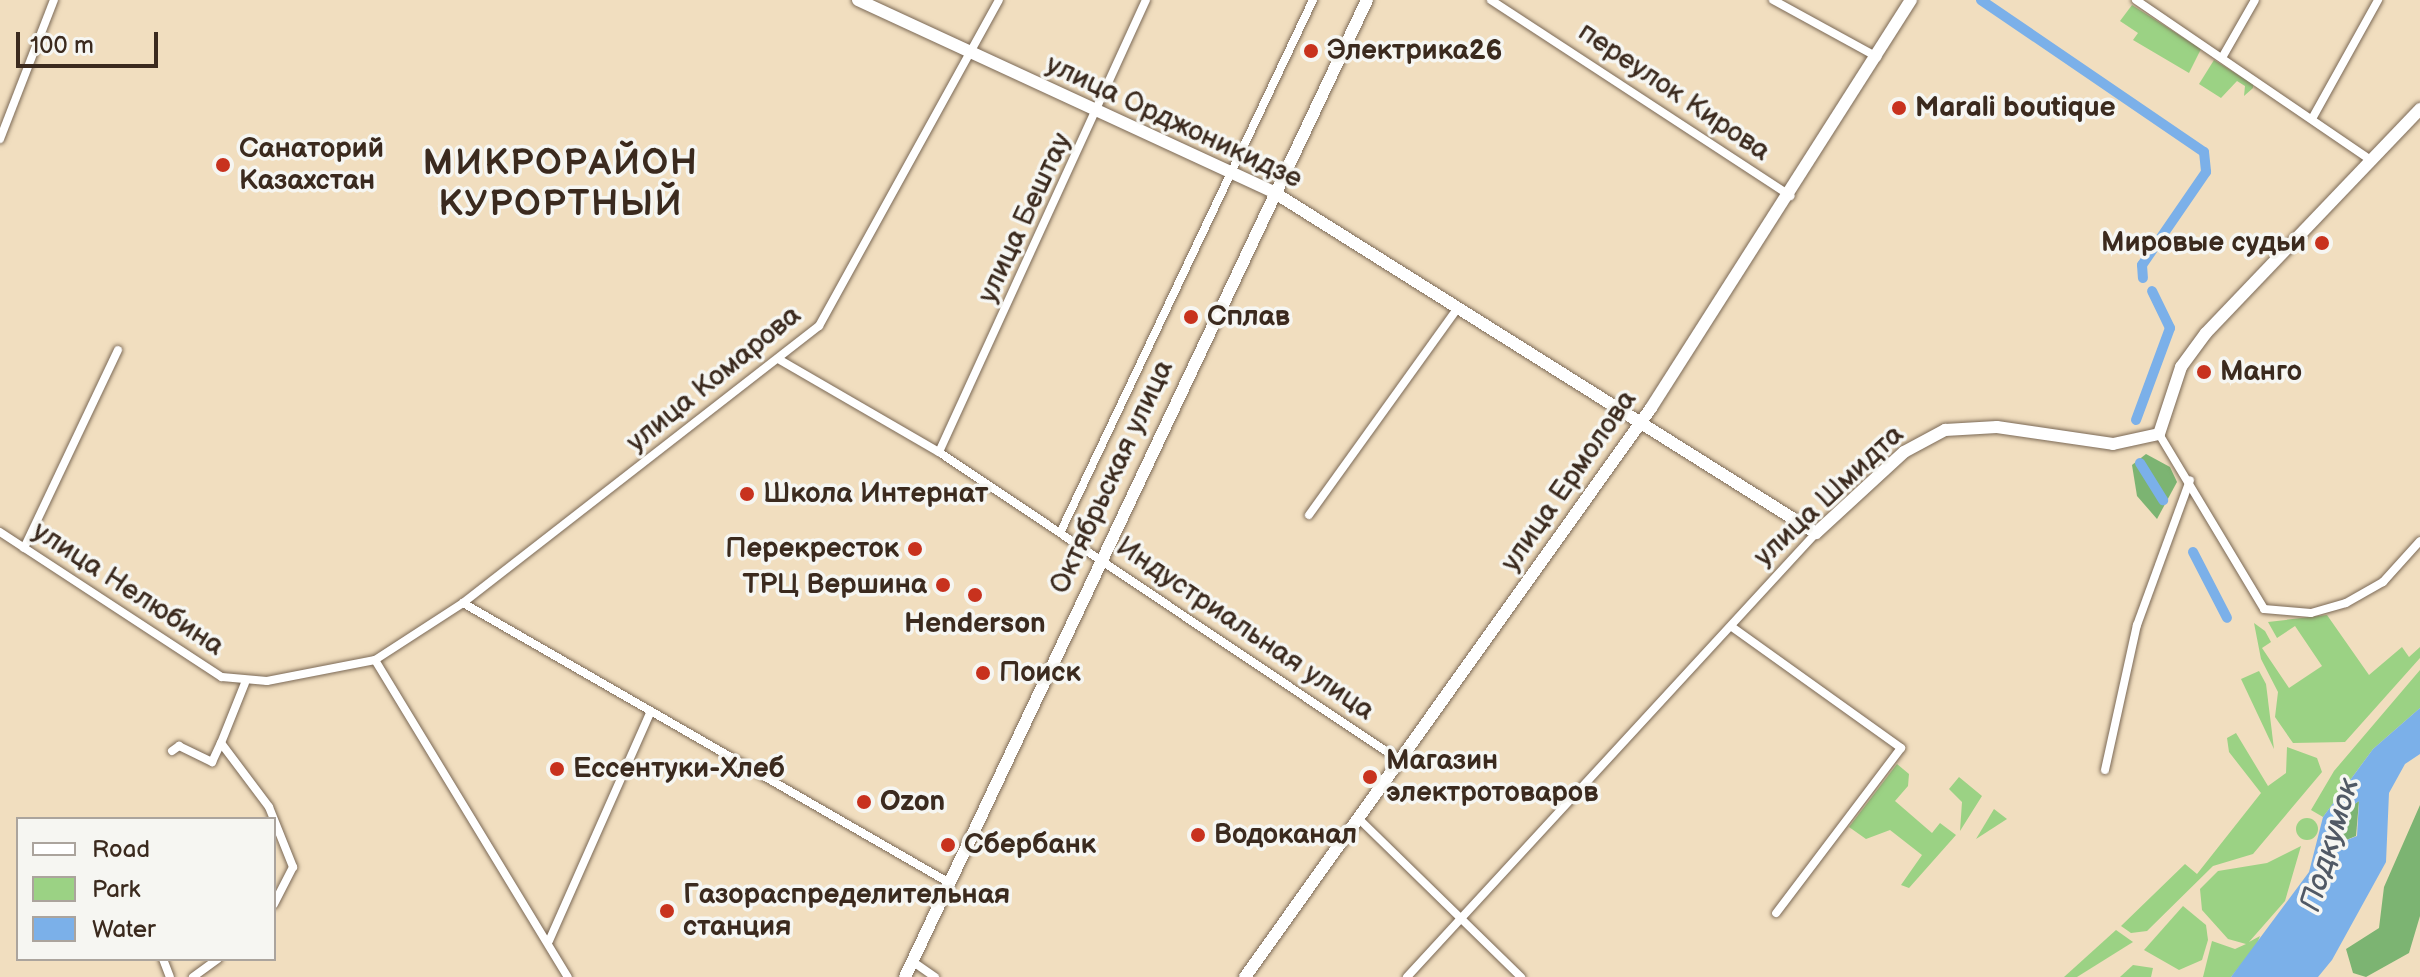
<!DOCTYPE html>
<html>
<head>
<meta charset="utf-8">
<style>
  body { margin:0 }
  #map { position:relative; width:2420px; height:977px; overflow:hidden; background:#f1debf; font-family:"Balsamiq Sans",sans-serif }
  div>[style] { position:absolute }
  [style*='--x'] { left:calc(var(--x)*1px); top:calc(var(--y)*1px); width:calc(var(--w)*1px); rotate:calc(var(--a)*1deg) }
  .green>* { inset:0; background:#9bd284 }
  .round { border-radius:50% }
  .forest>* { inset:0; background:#7cb472 }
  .water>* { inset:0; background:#7bb0e9 }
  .canal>* { height:10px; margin:-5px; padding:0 5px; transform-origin:5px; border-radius:5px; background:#7bb0e9 }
  .roads { filter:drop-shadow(0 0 2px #7b6956) drop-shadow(0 0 2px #7b6956) }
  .street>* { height:8px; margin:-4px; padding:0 4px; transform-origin:4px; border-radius:4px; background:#fff }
  .secondary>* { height:12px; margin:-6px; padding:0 6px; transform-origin:6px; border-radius:6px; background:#fff }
  .dots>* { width:22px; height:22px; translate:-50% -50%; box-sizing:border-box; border:4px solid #f6f6f2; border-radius:50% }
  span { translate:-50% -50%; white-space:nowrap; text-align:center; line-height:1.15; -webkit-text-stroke:7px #f6f6f2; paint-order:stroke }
  .poi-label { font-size:28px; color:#3b2a1e; font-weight:700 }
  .left { translate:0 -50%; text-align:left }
  .right { translate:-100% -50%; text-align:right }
  .street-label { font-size:28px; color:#3b2a1e }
  .water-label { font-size:30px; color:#515965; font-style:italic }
  .district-label { font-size:36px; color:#3b2a1e; font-weight:700; letter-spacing:2px }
  .legend { position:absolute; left:16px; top:817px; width:260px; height:144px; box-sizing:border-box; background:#f6f6f2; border:2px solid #aba49d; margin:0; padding:10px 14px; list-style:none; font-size:24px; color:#3b2a1e }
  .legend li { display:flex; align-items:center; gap:16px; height:40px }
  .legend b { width:40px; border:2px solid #aba49d }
  .scale { position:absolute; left:16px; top:32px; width:142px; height:36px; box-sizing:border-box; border:4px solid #3b2a1e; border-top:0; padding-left:10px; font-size:24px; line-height:28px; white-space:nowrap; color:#3b2a1e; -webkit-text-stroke:6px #f6f6f2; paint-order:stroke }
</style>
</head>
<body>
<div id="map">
  <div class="green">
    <div style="clip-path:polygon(2132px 5px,2201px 49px,2189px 73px,2133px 40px,2138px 33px,2120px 21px)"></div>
    <div style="clip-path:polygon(2214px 60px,2253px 84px,2253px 88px,2244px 96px,2245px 86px,2237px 81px,2221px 98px,2199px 84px)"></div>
    <div style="clip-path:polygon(2327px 615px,2369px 675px,2402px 647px,2409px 657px,2420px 647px,2420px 658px,2345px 742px,2293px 743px,2275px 717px,2278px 692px,2261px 659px,2254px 623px,2265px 631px,2271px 642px,2262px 648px,2289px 688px,2322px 666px,2295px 626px,2277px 638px,2268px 622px)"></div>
    <div style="clip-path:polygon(2420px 670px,2420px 708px,2373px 749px,2323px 817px,2311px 810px,2334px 771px)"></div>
    <div style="clip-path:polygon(2259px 671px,2266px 684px,2274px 749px,2241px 679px)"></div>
    <div style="clip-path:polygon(2236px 733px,2268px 786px,2286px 773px,2287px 747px,2317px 758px,2322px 772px,2253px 854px,2213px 866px,2147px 931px,2131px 933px,2121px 926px,2185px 864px,2197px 874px,2261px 793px,2229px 752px,2227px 738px)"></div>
    <div style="clip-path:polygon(1897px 764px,1909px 774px,1908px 786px,1895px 801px,1932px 833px,1940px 823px,1956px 835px,1909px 888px,1901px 885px,1922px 855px,1890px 830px,1866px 839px,1849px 827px)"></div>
    <div style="clip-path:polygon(1959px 777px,1982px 796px,1960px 831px,1962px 802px,1949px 789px)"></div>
    <div style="clip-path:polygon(1994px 809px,2007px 819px,1976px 839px)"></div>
    <div class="round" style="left:2296px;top:818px;width:22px;height:22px"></div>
    <div style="clip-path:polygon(2301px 846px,2285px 901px,2249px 942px,2260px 936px,2256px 946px,2231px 977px,2203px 977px,2212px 941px,2235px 949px,2246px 944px,2228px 939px,2202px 910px,2200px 889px,2218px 871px,2267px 863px)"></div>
    <div style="clip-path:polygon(2183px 906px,2206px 925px,2208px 940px,2202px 960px,2179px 970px,2144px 950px)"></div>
    <div style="clip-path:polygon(2116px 930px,2133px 942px,2077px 977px,2064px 977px)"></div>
    <div style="clip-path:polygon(2133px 965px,2153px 968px,2151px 977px,2120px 977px)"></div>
  </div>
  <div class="forest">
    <div style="clip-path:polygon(2146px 454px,2170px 467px,2177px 482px,2157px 519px,2137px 496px,2132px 465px)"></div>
    <div style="clip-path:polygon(2359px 801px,2356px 836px,2339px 843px,2329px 822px)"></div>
    <div style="clip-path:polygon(2420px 805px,2420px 916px,2409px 953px,2366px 977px,2353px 973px,2346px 949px,2379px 928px,2384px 887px)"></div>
  </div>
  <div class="water">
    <div style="clip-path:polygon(evenodd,2420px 708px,2420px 754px,2405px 764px,2389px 793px,2386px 862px,2332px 960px,2318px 977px,2231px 977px,2309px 872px,2323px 817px,2373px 749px,2420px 708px,2359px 801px,2357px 836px,2339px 843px,2329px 822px,2359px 801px)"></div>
  </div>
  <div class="canal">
    <div style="--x:1981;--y:0;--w:270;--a:34.3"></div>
    <div style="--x:2204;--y:152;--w:20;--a:84"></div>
    <div style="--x:2206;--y:172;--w:113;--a:124.5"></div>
    <div style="--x:2142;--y:265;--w:13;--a:86"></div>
    <div style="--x:2136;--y:420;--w:98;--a:-69.7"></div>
    <div style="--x:2170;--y:328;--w:41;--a:-115.9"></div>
    <div style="--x:2140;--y:463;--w:44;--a:58.1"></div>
    <div style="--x:2193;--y:552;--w:74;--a:62.7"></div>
  </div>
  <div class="roads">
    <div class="street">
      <div style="--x:1491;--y:0;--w:358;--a:33.2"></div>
      <div style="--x:1773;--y:0;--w:119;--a:28.7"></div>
      <div style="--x:2136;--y:0;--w:286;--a:34.3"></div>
      <div style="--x:2223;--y:56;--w:64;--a:-60.3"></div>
      <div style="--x:2313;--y:117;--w:134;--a:-60.9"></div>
      <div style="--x:0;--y:139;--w:149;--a:-68.8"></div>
      <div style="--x:780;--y:360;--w:184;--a:30.1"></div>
      <div style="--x:939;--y:452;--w:554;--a:33.8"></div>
      <div style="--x:2159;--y:434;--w:204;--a:59"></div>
      <div style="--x:2264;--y:609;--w:47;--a:4.9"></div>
      <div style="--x:2311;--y:613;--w:36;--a:-16"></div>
      <div style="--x:2346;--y:603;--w:43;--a:-29.6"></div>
      <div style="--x:2383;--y:582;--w:55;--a:-47.9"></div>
      <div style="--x:939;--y:452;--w:497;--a:-65.4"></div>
      <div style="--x:1309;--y:515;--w:255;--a:-54.3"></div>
      <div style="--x:1061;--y:531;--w:588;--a:-64.61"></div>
      <div style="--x:0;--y:532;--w:265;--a:33.2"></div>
      <div style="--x:222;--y:677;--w:45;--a:5.1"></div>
      <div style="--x:267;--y:681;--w:110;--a:-11"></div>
      <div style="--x:375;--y:660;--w:105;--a:-32.9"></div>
      <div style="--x:463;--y:603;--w:451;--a:-37.9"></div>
      <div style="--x:819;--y:326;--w:372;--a:-61.1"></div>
      <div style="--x:24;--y:548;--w:219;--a:-64.6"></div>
      <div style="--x:463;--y:603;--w:557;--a:29.92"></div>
      <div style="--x:1732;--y:627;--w:208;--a:35.6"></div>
      <div style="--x:1901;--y:748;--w:207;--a:127.1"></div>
      <div style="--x:375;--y:660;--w:371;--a:58.7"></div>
      <div style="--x:245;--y:683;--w:65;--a:111.8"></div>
      <div style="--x:221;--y:743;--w:80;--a:53.1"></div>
      <div style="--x:269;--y:807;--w:65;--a:68.2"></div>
      <div style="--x:293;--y:867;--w:42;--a:117.2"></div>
      <div style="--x:172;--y:751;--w:9;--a:-36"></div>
      <div style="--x:179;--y:746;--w:37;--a:26"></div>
      <div style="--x:212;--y:762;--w:21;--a:-65"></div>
      <div style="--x:2105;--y:770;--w:148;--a:-77.6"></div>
      <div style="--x:2137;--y:625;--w:154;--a:-69.9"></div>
      <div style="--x:1358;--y:818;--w:228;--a:44.3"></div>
      <div style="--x:549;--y:941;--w:249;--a:-66.1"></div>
      <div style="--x:163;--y:959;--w:19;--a:69"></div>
      <div style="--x:912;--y:961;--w:28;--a:35"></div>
      <div style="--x:193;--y:977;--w:31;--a:-36"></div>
      <div style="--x:1407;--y:977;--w:604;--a:-47.35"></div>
    </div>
    <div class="secondary">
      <div style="--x:858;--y:0;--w:459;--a:24.8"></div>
      <div style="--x:1275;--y:193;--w:639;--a:32.15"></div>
      <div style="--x:1816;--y:533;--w:120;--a:-42.6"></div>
      <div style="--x:1904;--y:452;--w:47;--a:-28.2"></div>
      <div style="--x:1945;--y:430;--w:52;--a:-3.3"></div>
      <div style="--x:1997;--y:427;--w:117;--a:8.3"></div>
      <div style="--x:2113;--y:444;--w:47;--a:-12.3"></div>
      <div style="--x:2159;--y:434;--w:71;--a:-71.8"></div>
      <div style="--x:2181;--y:367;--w:42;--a:-53.7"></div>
      <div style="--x:2206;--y:333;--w:310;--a:-46.3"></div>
      <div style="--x:905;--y:977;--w:1081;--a:-64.69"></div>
      <div style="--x:1245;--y:977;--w:699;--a:-54.49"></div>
      <div style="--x:1651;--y:408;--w:484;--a:-57.5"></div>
    </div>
  </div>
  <div class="dots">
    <div style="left:1311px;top:51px;background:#c8321e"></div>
    <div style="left:1899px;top:108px;background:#c8321e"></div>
    <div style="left:223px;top:165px;background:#c8321e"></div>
    <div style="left:2322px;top:243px;background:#c8321e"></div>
    <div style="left:1191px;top:317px;background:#c8321e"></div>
    <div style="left:2204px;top:372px;background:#c8321e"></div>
    <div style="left:747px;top:494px;background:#c8321e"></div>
    <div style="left:915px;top:549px;background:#c8321e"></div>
    <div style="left:943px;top:585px;background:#c8321e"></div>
    <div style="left:975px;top:595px;background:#c8321e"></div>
    <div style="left:983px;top:673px;background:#c8321e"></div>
    <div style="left:557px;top:769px;background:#c8321e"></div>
    <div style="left:1370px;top:777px;background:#c8321e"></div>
    <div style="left:864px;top:802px;background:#c8321e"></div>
    <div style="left:1198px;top:835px;background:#c8321e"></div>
    <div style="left:948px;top:845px;background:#c8321e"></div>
    <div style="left:667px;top:911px;background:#c8321e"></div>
  </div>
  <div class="poi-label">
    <span class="left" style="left:1327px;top:51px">Электрика26</span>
    <span class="left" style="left:1915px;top:108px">Marali boutique</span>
    <span class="left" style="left:239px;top:165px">Санаторий<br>Казахстан</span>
    <span class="right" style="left:2306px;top:243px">Мировые судьи</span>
    <span class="left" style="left:1207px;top:317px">Сплав</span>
    <span class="left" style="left:2220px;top:372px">Манго</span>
    <span class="left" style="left:763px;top:494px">Школа Интернат</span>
    <span class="right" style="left:899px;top:549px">Перекресток</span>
    <span class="right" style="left:927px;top:585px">ТРЦ Вершина</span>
    <span style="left:975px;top:624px">Henderson</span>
    <span class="left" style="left:999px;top:673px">Поиск</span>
    <span class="left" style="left:1386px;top:777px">Магазин<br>электротоваров</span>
    <span class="left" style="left:573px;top:769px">Ессентуки-Хлеб</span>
    <span class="left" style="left:880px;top:802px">Ozon</span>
    <span class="left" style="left:1214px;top:835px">Водоканал</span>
    <span class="left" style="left:964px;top:845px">Сбербанк</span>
    <span class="left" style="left:683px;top:911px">Газораспределительная<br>станция</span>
  </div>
  <div class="street-label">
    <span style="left:1674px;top:92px;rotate:34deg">переулок Кирова</span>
    <span style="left:1174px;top:122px;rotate:25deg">улица Орджоникидзе</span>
    <span style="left:1025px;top:218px;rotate:-65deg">улица Бештау</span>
    <span style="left:714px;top:379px;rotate:-39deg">улица Комарова</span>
    <span style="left:1112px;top:477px;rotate:-65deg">Октябрьская улица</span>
    <span style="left:1569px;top:481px;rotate:-55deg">улица Ермолова</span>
    <span style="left:1829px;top:496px;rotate:-43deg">улица Шмидта</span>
    <span style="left:128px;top:589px;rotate:33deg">улица Нелюбина</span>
    <span style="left:1245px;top:629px;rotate:34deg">Индустриальная улица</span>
  </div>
  <div class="water-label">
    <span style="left:2330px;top:845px;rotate:-73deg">Подкумок</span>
  </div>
  <div class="district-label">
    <span style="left:561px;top:184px">МИКРОРАЙОН<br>КУРОРТНЫЙ</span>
  </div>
  <ul class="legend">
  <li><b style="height:10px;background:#fff"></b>Road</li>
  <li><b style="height:22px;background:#9bd284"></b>Park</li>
  <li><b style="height:22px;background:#7bb0e9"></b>Water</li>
  </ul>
  <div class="scale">100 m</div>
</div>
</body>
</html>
